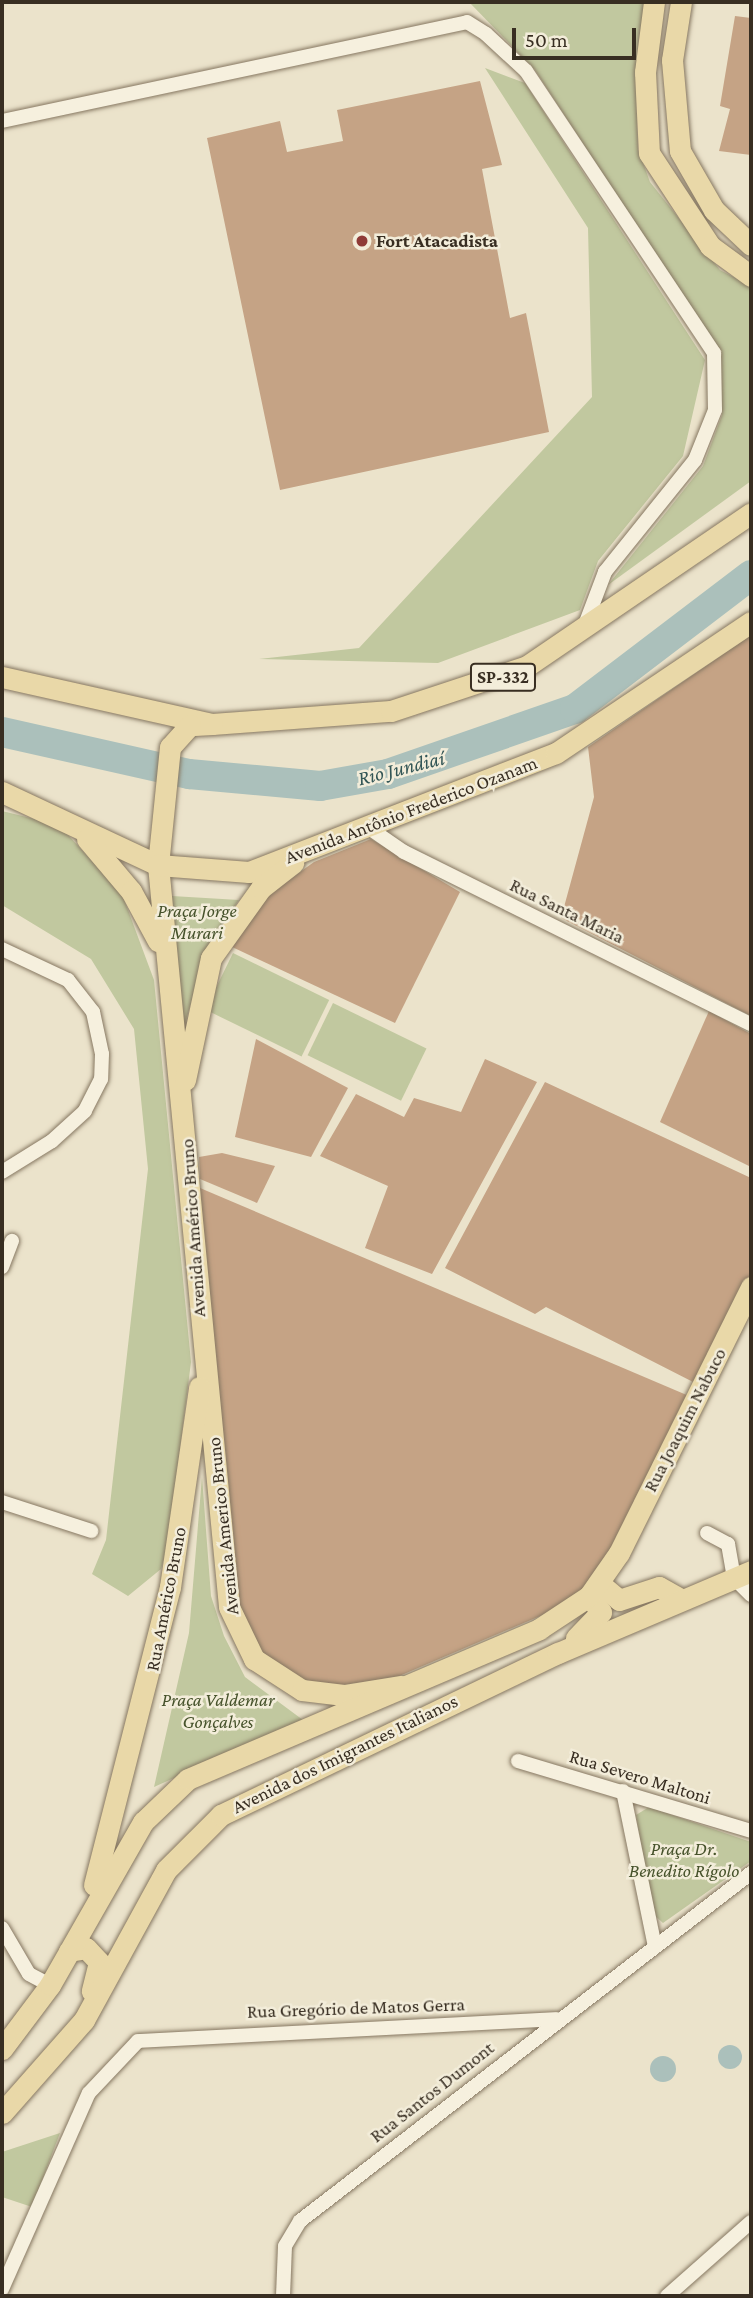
<!DOCTYPE html>
<html>
<head>
<meta charset="utf-8">
<style>
  body { margin:0 }
  #map { position:relative; width:753px; height:2298px; overflow:hidden; background:#ebe3cb; font-family:"Crimson Pro",serif }
  div>[style] { position:absolute }
  [style*='--x'] { left:calc(var(--x)*1px); top:calc(var(--y)*1px); width:calc(var(--w)*1px); rotate:calc(var(--a)*1deg) }
  .green>* { inset:0; background:#c1c89f; transform-origin:0 0 }
  .water>* { inset:0; background:#abc0bb }
  .round { border-radius:50% }
  .river>* { height:30px; margin:-15px; padding:0 15px; transform-origin:15px; border-radius:15px; background:#abc0bb }
  .building>* { inset:0; background:#c5a385 }
  .roads { filter:drop-shadow(0 0 2px #867761) drop-shadow(0 0 2px #867761) }
  .street>* { height:14px; margin:-7px; padding:0 7px; transform-origin:7px; border-radius:7px; background:#f6f0de }
  .primary>* { height:21px; margin:-10.5px; padding:0 10.5px; transform-origin:10.5px; border-radius:10.5px; background:#e9d8a8 }
  .dots>* { width:19px; height:19px; translate:-50% -50%; box-sizing:border-box; border:4px solid #f3edda; border-radius:50% }
  span { translate:-50% -50%; white-space:nowrap; text-align:center; line-height:1.15; -webkit-text-stroke:5px #f3edda; paint-order:stroke }
  .shield-label span { padding:2px 5px; background:#f3edda; border:2px solid; border-radius:5px; -webkit-text-stroke-width:0 }
  .shield-label { font-size:18px; color:#382e22; font-weight:700 }
  .poi-label { font-size:19px; color:#382e22; font-weight:700 }
  .left { translate:0 -50%; text-align:left }
  .street-label { font-size:19px; color:#382e22 }
  .park-label { font-size:19px; color:#46522b; font-style:italic }
  .water-label { font-size:21px; color:#335656; font-style:italic }
  .frame { position:absolute; inset:0; border:4px solid #382e22; pointer-events:none }
  .scale { position:absolute; left:512px; top:28px; width:124px; height:32px; box-sizing:border-box; border:4px solid #382e22; border-top:0; padding-left:9px; font-size:21px; line-height:24px; white-space:nowrap; color:#382e22; -webkit-text-stroke:5px #f3edda; paint-order:stroke }
</style>
</head>
<body>
<div id="map">
  <div class="green">
    <div style="clip-path:polygon(469px 2px,645px 2px,636px 82px,638px 149px,650px 182px,720px 270px,751px 286px,751px 481px,608px 585px,703px 466px,722px 415px,720px 354px,535px 70px)"></div>
    <div style="clip-path:polygon(485px 68px,525px 83px,705px 360px,683px 456px,598px 561px,580px 610px,438px 663px,259px 659px,359px 648px,592px 397px,588px 228px)"></div>
    <div style="clip-path:polygon(2px 811px,59px 825px,122px 894px,154px 980px,191px 1362px,168px 1545px,161px 1569px,128px 1596px,92px 1574px,106px 1540px,148px 1169px,134px 1029px,91px 959px,2px 905px)"></div>
    <div style="clip-path:polygon(172px 896px,239px 900px,208px 945px,182px 1034px)"></div>
    <div style="left:233px;top:953px;width:107px;height:63px;rotate:26deg"></div>
    <div style="left:333px;top:1003px;width:104px;height:58px;rotate:26deg"></div>
    <div style="clip-path:polygon(202px 1477px,211px 1596px,224px 1636px,245px 1677px,303px 1720px,154px 1787px,189px 1633px)"></div>
    <div style="clip-path:polygon(649px 1807px,751px 1842px,751px 1861px,663px 1923px,652px 1913px,636px 1815px)"></div>
    <div style="clip-path:polygon(60px 2133px,32px 2207px,2px 2197px,2px 2152px)"></div>
  </div>
  <div class="water">
    <div class="round" style="left:718px;top:2045px;width:24px;height:24px"></div>
    <div class="round" style="left:650px;top:2056px;width:26px;height:26px"></div>
  </div>
  <div class="river">
    <div style="--x:2;--y:732;--w:192;--a:12.7"></div>
    <div style="--x:189;--y:774;--w:132;--a:5.2"></div>
    <div style="--x:320;--y:786;--w:69;--a:-10"></div>
    <div style="--x:388;--y:774;--w:198;--a:-19.2"></div>
    <div style="--x:575;--y:709;--w:221;--a:-37.3"></div>
  </div>
  <div class="building">
    <div style="clip-path:polygon(735px 16px,751px 18px,751px 155px,719px 151px,730px 109px,720px 106px)"></div>
    <div style="clip-path:polygon(480px 81px,502px 165px,482px 169px,510px 318px,526px 313px,549px 432px,280px 490px,207px 138px,280px 121px,287px 152px,343px 141px,337px 110px)"></div>
    <div style="clip-path:polygon(751px 635px,751px 1016px,561px 918px,594px 797px,588px 747px)"></div>
    <div style="clip-path:polygon(371px 839px,460px 892px,395px 1023px,230px 946px,268px 895px,314px 862px)"></div>
    <div style="clip-path:polygon(709px 1011px,751px 1034px,751px 1167px,660px 1122px)"></div>
    <div style="clip-path:polygon(256px 1039px,348px 1088px,311px 1157px,235px 1137px)"></div>
    <div style="clip-path:polygon(485px 1059px,537px 1082px,432px 1274px,365px 1248px,388px 1186px,320px 1156px,356px 1094px,404px 1117px,414px 1098px,461px 1112px)"></div>
    <div style="clip-path:polygon(545px 1082px,751px 1178px,751px 1274px,697px 1384px,546px 1307px,535px 1314px,445px 1268px)"></div>
    <div style="clip-path:polygon(222px 1153px,275px 1166px,257px 1203px,200px 1179px,199px 1157px)"></div>
    <div style="clip-path:polygon(200px 1188px,689px 1396px,601px 1571px,566px 1605px,397px 1677px,330px 1687px,289px 1675px,256px 1648px,238px 1618px)"></div>
  </div>
  <div class="roads">
    <div class="street">
      <div style="--x:2;--y:121;--w:475;--a:-12"></div>
      <div style="--x:467;--y:22;--w:22;--a:32"></div>
      <div style="--x:486;--y:34;--w:54;--a:42.8"></div>
      <div style="--x:526;--y:71;--w:339;--a:56.3"></div>
      <div style="--x:714;--y:353;--w:57;--a:89"></div>
      <div style="--x:715;--y:410;--w:54;--a:111.8"></div>
      <div style="--x:695;--y:460;--w:144;--a:128.8"></div>
      <div style="--x:605;--y:572;--w:57;--a:110.7"></div>
      <div style="--x:369;--y:828;--w:42;--a:34.4"></div>
      <div style="--x:404;--y:852;--w:387;--a:26.4"></div>
      <div style="--x:2;--y:949;--w:73;--a:25.2"></div>
      <div style="--x:68;--y:980;--w:41;--a:52"></div>
      <div style="--x:93;--y:1012;--w:43;--a:77.9"></div>
      <div style="--x:102;--y:1054;--w:25;--a:92"></div>
      <div style="--x:101;--y:1079;--w:36;--a:117"></div>
      <div style="--x:85;--y:1111;--w:45;--a:137.7"></div>
      <div style="--x:52;--y:1141;--w:59;--a:148.2"></div>
      <div style="--x:2;--y:1267;--w:28;--a:-69"></div>
      <div style="--x:2;--y:1502;--w:94;--a:18"></div>
      <div style="--x:707;--y:1533;--w:24;--a:28"></div>
      <div style="--x:728;--y:1544;--w:35;--a:80"></div>
      <div style="--x:734;--y:1578;--w:24;--a:45"></div>
      <div style="--x:518;--y:1761;--w:243;--a:16.7"></div>
      <div style="--x:623;--y:1791;--w:159;--a:78.4"></div>
      <div style="--x:2;--y:1928;--w:53;--a:59.6"></div>
      <div style="--x:29;--y:1974;--w:24;--a:28"></div>
      <div style="--x:2;--y:2289;--w:214;--a:-66.1"></div>
      <div style="--x:89;--y:2093;--w:71;--a:-46.7"></div>
      <div style="--x:138;--y:2041;--w:419;--a:-3"></div>
      <div style="--x:283;--y:2296;--w:50;--a:-87.7"></div>
      <div style="--x:285;--y:2246;--w:29;--a:-59"></div>
      <div style="--x:300;--y:2221;--w:570;--a:-37.65"></div>
      <div style="--x:667;--y:2296;--w:112;--a:-41.4"></div>
    </div>
    <div class="primary">
      <div style="--x:654;--y:2;--w:71;--a:97.3"></div>
      <div style="--x:645;--y:72;--w:81;--a:87.2"></div>
      <div style="--x:649;--y:153;--w:111;--a:56.7"></div>
      <div style="--x:710;--y:246;--w:51;--a:36.2"></div>
      <div style="--x:681;--y:2;--w:59;--a:98.8"></div>
      <div style="--x:672;--y:60;--w:91;--a:85"></div>
      <div style="--x:680;--y:151;--w:68;--a:60"></div>
      <div style="--x:714;--y:210;--w:51;--a:43.4"></div>
      <div style="--x:2;--y:677;--w:215;--a:12.6"></div>
      <div style="--x:212;--y:724;--w:179;--a:-4.2"></div>
      <div style="--x:391;--y:711;--w:143;--a:-18.3"></div>
      <div style="--x:527;--y:666;--w:271;--a:-34.3"></div>
      <div style="--x:212;--y:724;--w:22;--a:177"></div>
      <div style="--x:190;--y:725;--w:30;--a:132"></div>
      <div style="--x:170;--y:747;--w:119;--a:95.8"></div>
      <div style="--x:158;--y:865;--w:745;--a:84.53"></div>
      <div style="--x:229;--y:1607;--w:58;--a:64.3"></div>
      <div style="--x:254;--y:1659;--w:57;--a:32.9"></div>
      <div style="--x:302;--y:1690;--w:42;--a:6.8"></div>
      <div style="--x:344;--y:1695;--w:58;--a:-9"></div>
      <div style="--x:2;--y:792;--w:172;--a:25.1"></div>
      <div style="--x:158;--y:865;--w:91;--a:4.4"></div>
      <div style="--x:249;--y:872;--w:329;--a:-21.2"></div>
      <div style="--x:556;--y:753;--w:235;--a:-33.9"></div>
      <div style="--x:87;--y:839;--w:68;--a:49.8"></div>
      <div style="--x:131;--y:891;--w:57;--a:61.6"></div>
      <div style="--x:185;--y:1080;--w:125;--a:-78"></div>
      <div style="--x:211;--y:958;--w:86;--a:-54.5"></div>
      <div style="--x:261;--y:888;--w:41;--a:-38"></div>
      <div style="--x:599;--y:1583;--w:26;--a:40"></div>
      <div style="--x:619;--y:1600;--w:42;--a:-18"></div>
      <div style="--x:659;--y:1587;--w:26;--a:29"></div>
      <div style="--x:576;--y:1638;--w:36;--a:-46"></div>
      <div style="--x:601;--y:1612;--w:20;--a:-127"></div>
      <div style="--x:94;--y:1885;--w:308;--a:-75.7"></div>
      <div style="--x:170;--y:1587;--w:202;--a:-81.7"></div>
      <div style="--x:69;--y:1951;--w:17;--a:-10"></div>
      <div style="--x:86;--y:1948;--w:19;--a:47"></div>
      <div style="--x:99;--y:1962;--w:30;--a:104"></div>
      <div style="--x:2;--y:2049;--w:80;--a:-53.1"></div>
      <div style="--x:50;--y:1985;--w:188;--a:-60.3"></div>
      <div style="--x:143;--y:1822;--w:62;--a:-43.7"></div>
      <div style="--x:188;--y:1779;--w:382;--a:-23.1"></div>
      <div style="--x:539;--y:1629;--w:60;--a:-33.4"></div>
      <div style="--x:589;--y:1596;--w:52;--a:-55.1"></div>
      <div style="--x:619;--y:1553;--w:297;--a:-63.6"></div>
      <div style="--x:2;--y:2113;--w:124;--a:-48.6"></div>
      <div style="--x:84;--y:2020;--w:171;--a:-61.3"></div>
      <div style="--x:166;--y:1870;--w:78;--a:-45"></div>
      <div style="--x:221;--y:1815;--w:374;--a:-25.7"></div>
      <div style="--x:558;--y:1653;--w:210;--a:-23"></div>
    </div>
  </div>
  <div class="dots">
    <div style="left:362px;top:241px;background:#8f3b37"></div>
  </div>
  <div class="shield-label">
    <span style="left:503px;top:677px">SP-332</span>
  </div>
  <div class="poi-label">
    <span class="left" style="left:376px;top:241px">Fort Atacadista</span>
  </div>
  <div class="street-label">
    <span style="left:411px;top:810px;rotate:-21deg">Avenida Antônio Frederico Ozanam</span>
    <span style="left:567px;top:911px;rotate:26deg">Rua Santa Maria</span>
    <span style="left:193px;top:1228px;rotate:-94deg">Avenida Américo Bruno</span>
    <span style="left:685px;top:1420px;rotate:-63deg">Rua Joaquim Nabuco</span>
    <span style="left:223px;top:1526px;rotate:-96deg">Avenida Americo Bruno</span>
    <span style="left:166px;top:1599px;rotate:-79deg">Rua Américo Bruno</span>
    <span style="left:345px;top:1754px;rotate:-26deg">Avenida dos Imigrantes Italianos</span>
    <span style="left:640px;top:1777px;rotate:17deg">Rua Severo Maltoni</span>
    <span style="left:356px;top:2008px;rotate:-2deg">Rua Gregório de Matos Gerra</span>
    <span style="left:432px;top:2092px;rotate:-38deg">Rua Santos Dumont</span>
  </div>
  <div class="park-label">
    <span style="left:197px;top:922px">Praça Jorge<br>Murari</span>
    <span style="left:218px;top:1711px">Praça Valdemar<br>Gonçalves</span>
    <span style="left:684px;top:1860px">Praça Dr.<br>Benedito Rígolo</span>
  </div>
  <div class="water-label">
    <span style="left:401px;top:768px;rotate:-14deg">Rio Jundiaí</span>
  </div>
  <div class="frame"></div>
  <div class="scale">50 m</div>
</div>
</body>
</html>
